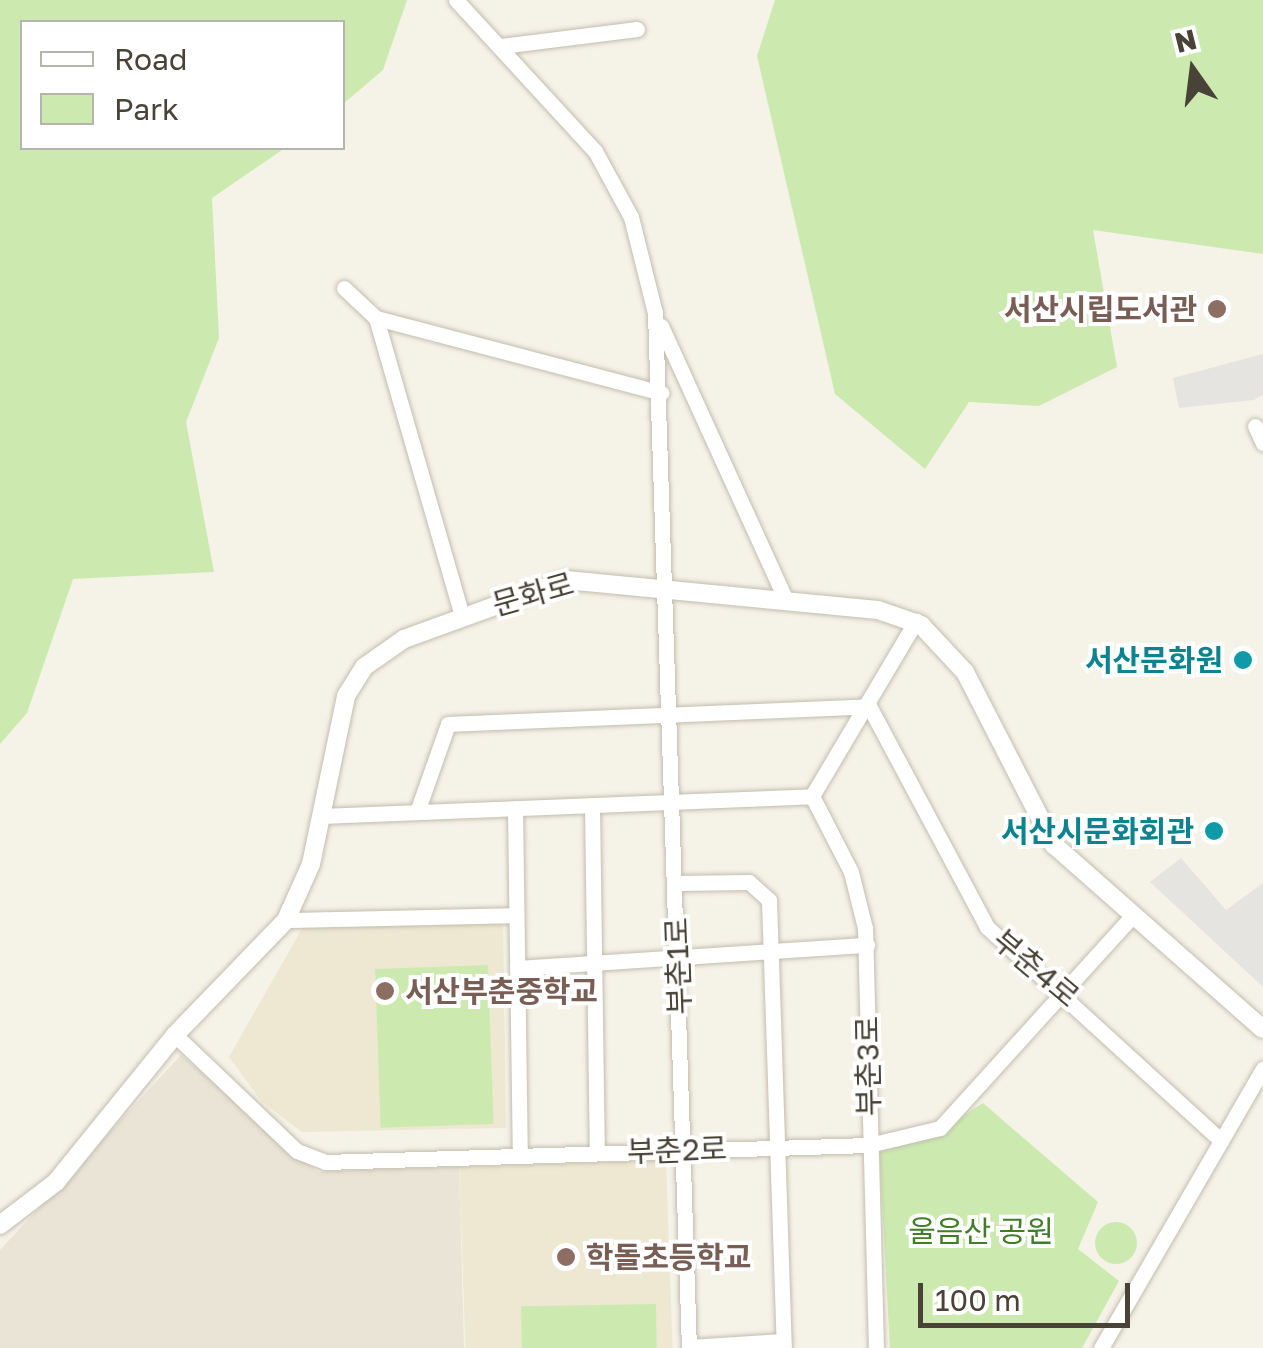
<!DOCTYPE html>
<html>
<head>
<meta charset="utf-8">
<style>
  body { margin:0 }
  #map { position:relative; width:1263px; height:1348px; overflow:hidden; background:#f5f2e8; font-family:"Golos Text","Noto Sans KR",sans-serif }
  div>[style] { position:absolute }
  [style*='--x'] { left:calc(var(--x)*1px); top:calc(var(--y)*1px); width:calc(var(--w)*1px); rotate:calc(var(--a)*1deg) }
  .residential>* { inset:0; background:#e9e4d6 }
  .education>* { inset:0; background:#eee8d2; transform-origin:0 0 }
  .green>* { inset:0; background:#cceab0; transform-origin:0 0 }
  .round { border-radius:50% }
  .parking>* { inset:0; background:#e6e4e0 }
  .roads { filter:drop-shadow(0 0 2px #c3bdad) drop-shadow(0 0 2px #c3bdad) }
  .minor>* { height:15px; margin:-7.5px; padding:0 7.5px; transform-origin:7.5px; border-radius:7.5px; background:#fff }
  .tertiary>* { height:18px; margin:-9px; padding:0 9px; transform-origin:9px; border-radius:9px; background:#fff }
  .dots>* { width:28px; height:28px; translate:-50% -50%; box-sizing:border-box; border:5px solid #fff; border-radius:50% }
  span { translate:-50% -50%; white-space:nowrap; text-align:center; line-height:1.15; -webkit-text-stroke:8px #fff; paint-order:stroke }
  .education-label { font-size:30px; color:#785e54; font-weight:700 }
  .right { translate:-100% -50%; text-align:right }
  .left { translate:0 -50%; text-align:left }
  .street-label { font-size:30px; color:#484336 }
  .culture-label { font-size:30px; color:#0d838f; font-weight:700 }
  .park-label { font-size:30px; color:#417d27 }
  .legend { position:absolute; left:20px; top:20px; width:325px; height:130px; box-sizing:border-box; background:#fff; border:2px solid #b6b4af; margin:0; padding:12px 18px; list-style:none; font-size:30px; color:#484336 }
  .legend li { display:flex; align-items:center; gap:20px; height:50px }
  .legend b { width:50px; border:2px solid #b6b4af }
  .north { position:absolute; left:1143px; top:20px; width:100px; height:100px; -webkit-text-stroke:8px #fff; paint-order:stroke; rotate:346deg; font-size:28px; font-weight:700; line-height:40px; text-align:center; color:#484336 }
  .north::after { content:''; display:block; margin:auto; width:35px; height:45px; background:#484336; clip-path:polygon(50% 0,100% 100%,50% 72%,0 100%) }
  .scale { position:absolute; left:918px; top:1283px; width:212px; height:45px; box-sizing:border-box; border:5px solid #484336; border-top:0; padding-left:12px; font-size:30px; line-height:35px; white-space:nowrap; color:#484336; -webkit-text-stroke:8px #fff; paint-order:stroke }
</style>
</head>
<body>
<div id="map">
  <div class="residential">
    <div style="clip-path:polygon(181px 1055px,318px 1172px,459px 1166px,464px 1348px,0 1348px,0 1250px)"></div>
  </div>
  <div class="education">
    <div style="clip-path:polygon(503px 921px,506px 1128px,302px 1132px,262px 1102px,229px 1057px,304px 925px)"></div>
    <div style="left:666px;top:1160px;width:188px;height:207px;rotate:88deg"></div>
  </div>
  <div class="green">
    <div style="clip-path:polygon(0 0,407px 0,383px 70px,343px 104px,342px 22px,22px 22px,22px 148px,285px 148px,212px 198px,219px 338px,186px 422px,214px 572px,73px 579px,27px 713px,0 744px)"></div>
    <div style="clip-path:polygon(775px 0,1263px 0,1263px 254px,1093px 230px,1117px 367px,1039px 406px,969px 402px,925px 469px,835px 394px,757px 56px)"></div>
    <div style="left:488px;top:965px;width:159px;height:113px;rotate:88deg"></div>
    <div style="clip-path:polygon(983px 1103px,1098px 1202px,1078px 1249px,1119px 1281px,1082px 1348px,890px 1348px,879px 1146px,935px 1134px)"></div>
    <div class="round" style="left:1095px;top:1222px;width:42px;height:42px"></div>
    <div style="left:656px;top:1304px;width:44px;height:135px;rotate:89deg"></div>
  </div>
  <div class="parking">
    <div style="clip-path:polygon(1263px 354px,1263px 395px,1254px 400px,1179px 408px,1173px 378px)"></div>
    <div style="clip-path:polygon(1181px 858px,1226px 910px,1263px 883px,1263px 987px,1150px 882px)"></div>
  </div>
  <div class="roads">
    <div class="minor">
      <div style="--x:456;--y:0;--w:205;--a:47.4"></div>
      <div style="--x:595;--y:151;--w:75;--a:61.4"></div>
      <div style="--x:631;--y:217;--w:99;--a:76"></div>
      <div style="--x:655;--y:313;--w:1036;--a:88.12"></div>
      <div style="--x:501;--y:46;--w:137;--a:-7.1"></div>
      <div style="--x:344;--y:288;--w:44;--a:43.2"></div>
      <div style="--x:376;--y:318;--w:295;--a:14.7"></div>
      <div style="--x:376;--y:318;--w:310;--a:73.9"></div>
      <div style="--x:661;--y:326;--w:299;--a:65.5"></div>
      <div style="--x:1255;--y:426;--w:19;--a:65"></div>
      <div style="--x:812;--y:796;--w:204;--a:-59.3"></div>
      <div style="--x:592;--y:805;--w:348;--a:89.2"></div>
      <div style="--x:515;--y:808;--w:347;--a:89.2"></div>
      <div style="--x:417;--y:812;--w:93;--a:-70.6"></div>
      <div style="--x:448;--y:724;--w:421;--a:-2.4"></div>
      <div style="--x:869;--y:706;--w:251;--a:61.9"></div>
      <div style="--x:987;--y:927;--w:317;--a:42.4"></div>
      <div style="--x:322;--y:816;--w:490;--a:-2.3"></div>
      <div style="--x:812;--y:796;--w:85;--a:62.8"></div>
      <div style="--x:851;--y:872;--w:58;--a:76"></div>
      <div style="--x:865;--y:928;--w:420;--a:88.5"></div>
      <div style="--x:676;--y:883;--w:73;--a:-0.8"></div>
      <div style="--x:749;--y:882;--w:27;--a:42"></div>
      <div style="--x:769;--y:900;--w:448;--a:88.1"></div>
      <div style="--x:286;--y:920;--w:230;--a:-1.2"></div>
      <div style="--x:517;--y:968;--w:351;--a:-3.8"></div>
      <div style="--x:175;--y:1035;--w:168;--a:43.6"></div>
      <div style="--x:297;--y:1151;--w:30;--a:21"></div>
      <div style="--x:325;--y:1162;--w:544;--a:-1.79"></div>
      <div style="--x:869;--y:1145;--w:73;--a:-13.5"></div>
      <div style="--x:940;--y:1128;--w:286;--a:-47.8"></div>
      <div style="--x:689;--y:1347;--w:94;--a:-3.7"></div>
      <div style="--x:1101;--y:1348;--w:323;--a:-59.9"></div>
    </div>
    <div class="tertiary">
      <div style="--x:0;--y:1225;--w:71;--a:-37.5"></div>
      <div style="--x:56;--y:1182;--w:189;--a:-51"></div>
      <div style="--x:175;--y:1035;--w:160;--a:-46"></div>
      <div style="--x:286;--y:920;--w:61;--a:-65.9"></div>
      <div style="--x:311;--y:864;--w:172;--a:-78.2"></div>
      <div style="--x:346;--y:696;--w:34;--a:-58"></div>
      <div style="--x:364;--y:667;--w:49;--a:-35"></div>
      <div style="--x:404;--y:639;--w:172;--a:-20"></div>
      <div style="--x:566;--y:580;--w:313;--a:5.5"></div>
      <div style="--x:878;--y:610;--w:46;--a:19.2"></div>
      <div style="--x:921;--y:625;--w:64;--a:46.9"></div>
      <div style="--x:965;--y:672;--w:195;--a:62.8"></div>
      <div style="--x:1054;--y:845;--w:278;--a:41.4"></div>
    </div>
  </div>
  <div class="dots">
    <div style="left:1217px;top:309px;background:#8d6e63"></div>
    <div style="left:1243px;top:660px;background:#0f9aa8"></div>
    <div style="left:1214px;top:831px;background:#0f9aa8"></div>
    <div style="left:385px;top:991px;background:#8d6e63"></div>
    <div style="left:566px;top:1257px;background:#8d6e63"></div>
  </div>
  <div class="education-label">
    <span class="right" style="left:1197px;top:309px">서산시립도서관</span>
    <span class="left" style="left:405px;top:991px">서산부춘중학교</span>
    <span class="left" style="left:586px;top:1257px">학돌초등학교</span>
  </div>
  <div class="street-label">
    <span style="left:533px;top:594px;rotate:-16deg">문화로</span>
    <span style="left:678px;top:966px;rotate:-92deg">부춘1로</span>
    <span style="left:1036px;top:968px;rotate:40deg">부춘4로</span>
    <span style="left:868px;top:1066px;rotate:-91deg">부춘3로</span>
    <span style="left:677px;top:1150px;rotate:-2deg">부춘2로</span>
  </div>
  <div class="culture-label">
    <span class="right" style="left:1223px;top:660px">서산문화원</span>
    <span class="right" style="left:1194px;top:831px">서산시문화회관</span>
  </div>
  <div class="park-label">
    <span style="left:981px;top:1231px">울음산 공원</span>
  </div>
  <ul class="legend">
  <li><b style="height:12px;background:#fff"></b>Road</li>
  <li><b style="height:28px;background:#cceab0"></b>Park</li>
  </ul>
  <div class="north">N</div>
  <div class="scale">100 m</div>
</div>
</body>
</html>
